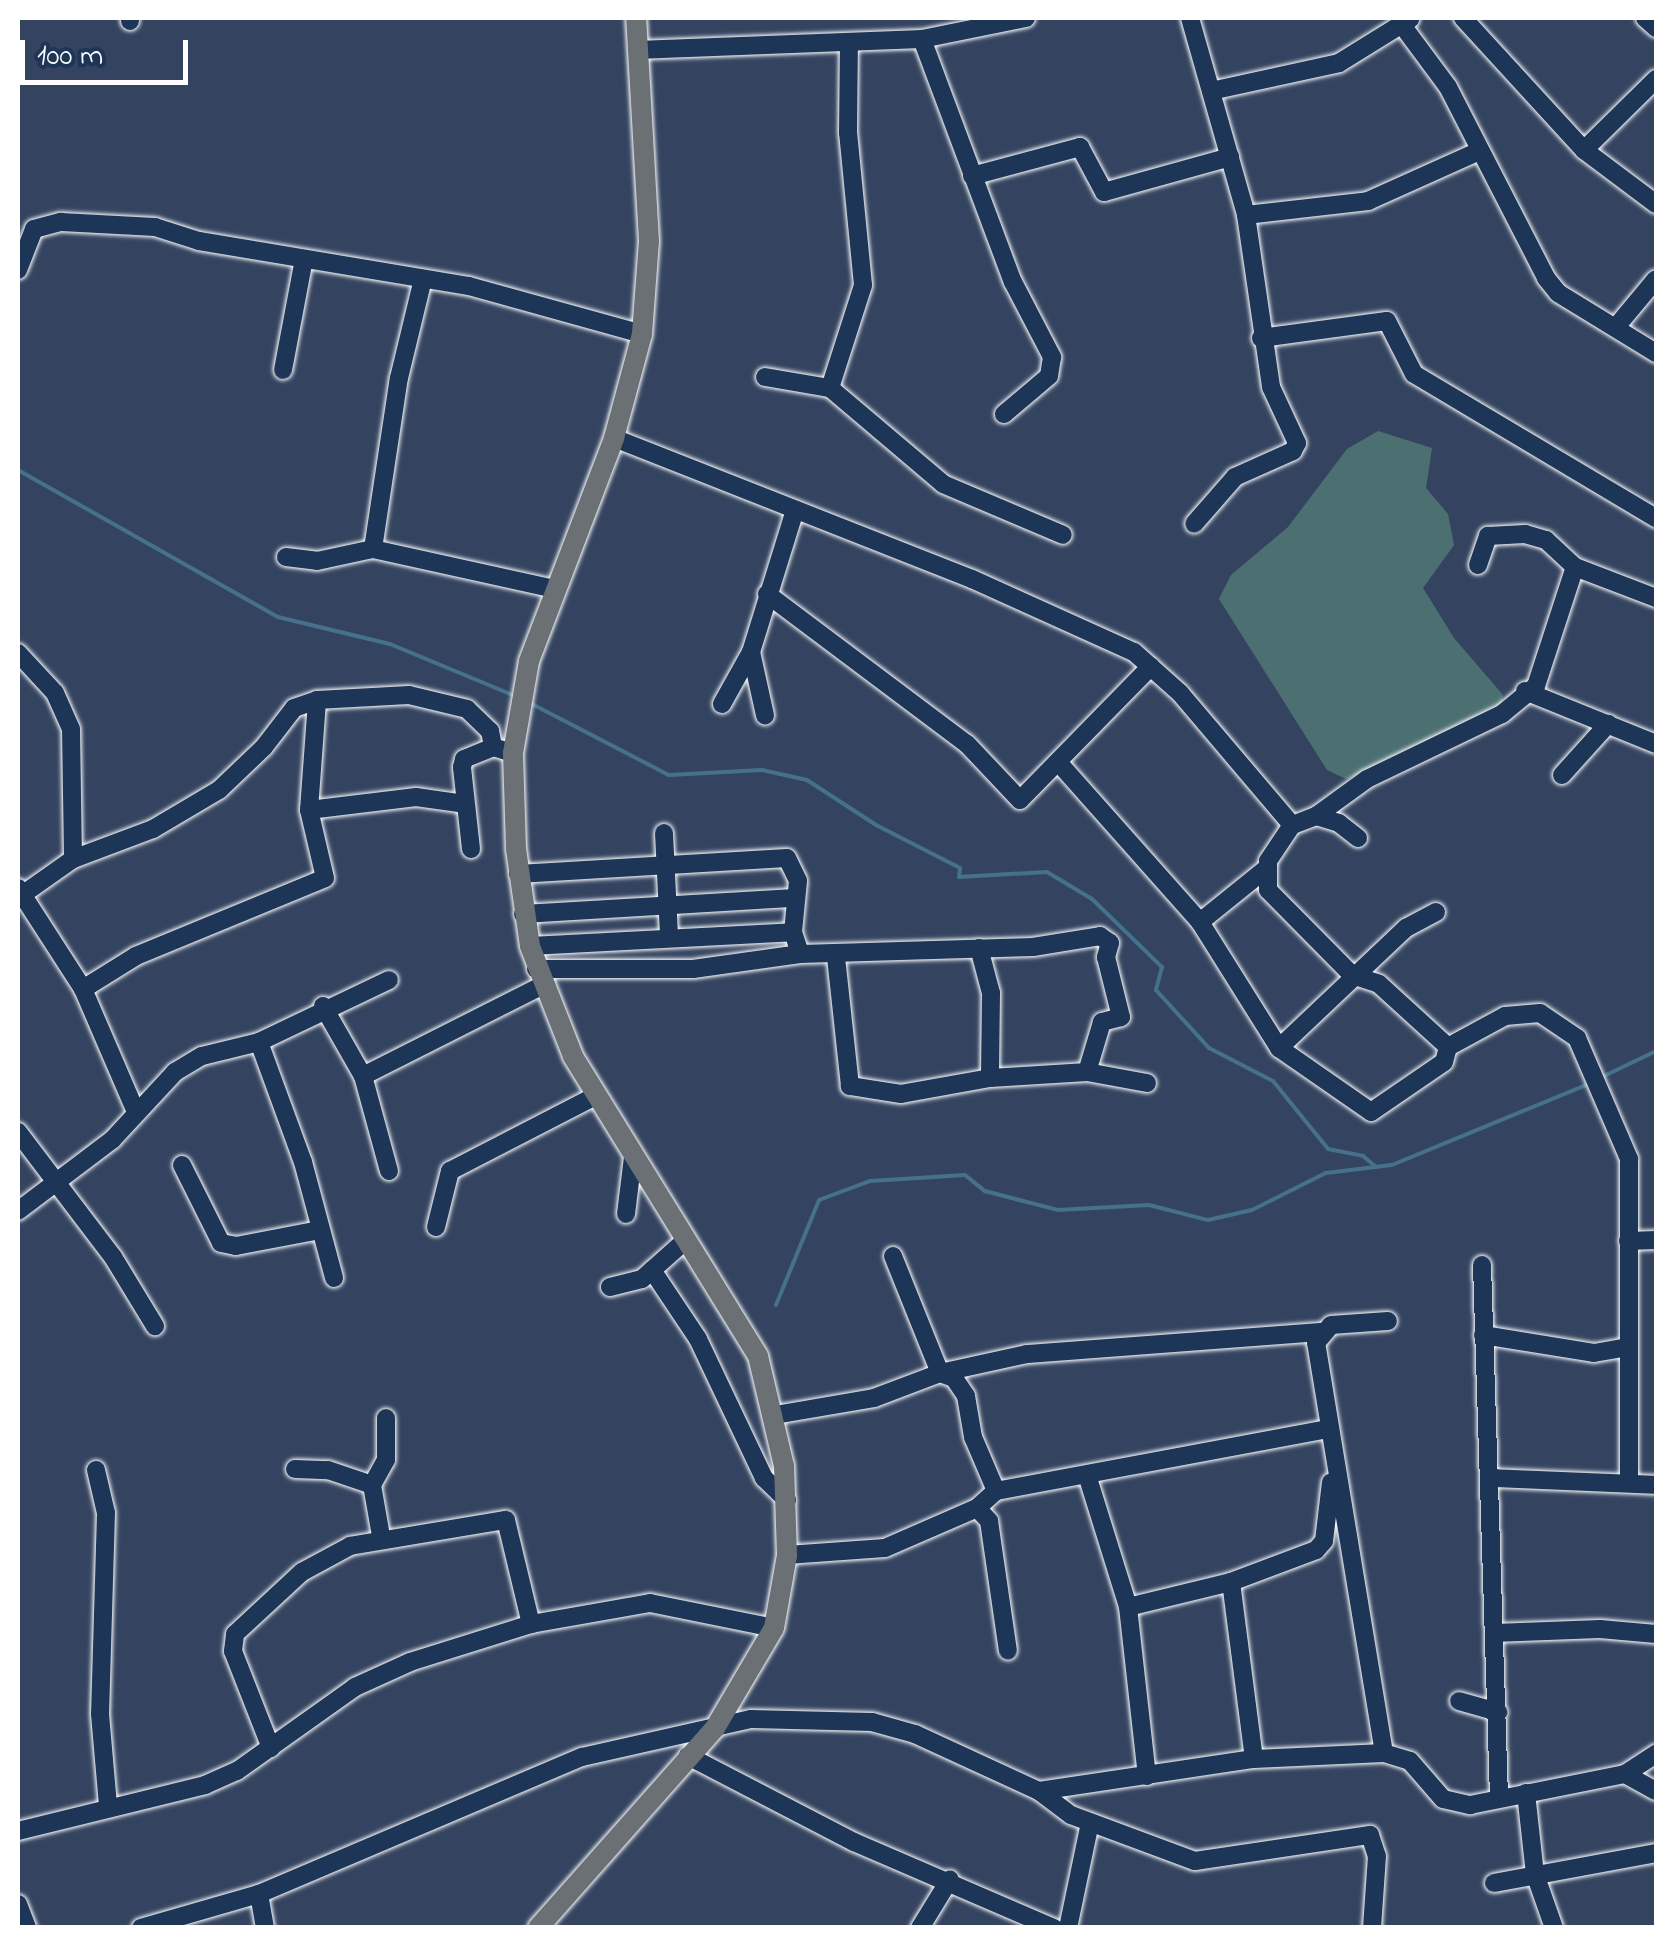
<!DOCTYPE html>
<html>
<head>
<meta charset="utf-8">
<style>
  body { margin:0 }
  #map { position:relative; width:1674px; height:1945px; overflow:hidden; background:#344460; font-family:"Indie Flower",sans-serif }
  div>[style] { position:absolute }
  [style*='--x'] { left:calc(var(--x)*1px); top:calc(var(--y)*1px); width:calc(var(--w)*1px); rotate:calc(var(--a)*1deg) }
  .green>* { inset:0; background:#4c7072 }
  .stream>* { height:4px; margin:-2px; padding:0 2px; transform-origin:2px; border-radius:2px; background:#45718a }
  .roads { filter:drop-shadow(0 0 2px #fff) drop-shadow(0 0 2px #fff) }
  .minor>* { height:18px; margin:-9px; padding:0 9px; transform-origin:9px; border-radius:9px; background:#1d3557 }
  .major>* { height:20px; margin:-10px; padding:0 10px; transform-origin:10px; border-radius:10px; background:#6a7074 }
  span { translate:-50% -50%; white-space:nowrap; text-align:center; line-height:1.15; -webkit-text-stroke:10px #1d3557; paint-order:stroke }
  .frame { position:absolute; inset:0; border:20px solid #fff; pointer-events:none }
  .scale { position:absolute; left:20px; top:40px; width:168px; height:45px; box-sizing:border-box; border:5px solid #fff; border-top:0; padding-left:12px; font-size:30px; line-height:35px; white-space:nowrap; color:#fff; -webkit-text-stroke:8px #1d3557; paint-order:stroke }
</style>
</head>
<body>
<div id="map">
  <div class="green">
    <div style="clip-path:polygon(1378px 431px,1432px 448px,1426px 488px,1448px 514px,1454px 545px,1423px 588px,1454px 638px,1503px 695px,1502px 704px,1415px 753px,1346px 779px,1327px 770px,1219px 599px,1231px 575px,1288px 527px,1347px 449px)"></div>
  </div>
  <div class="stream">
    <div style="--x:18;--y:470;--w:299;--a:29.5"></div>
    <div style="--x:278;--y:617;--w:115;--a:13.6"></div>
    <div style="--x:390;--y:644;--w:135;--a:22.6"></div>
    <div style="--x:528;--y:702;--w:159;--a:27.4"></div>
    <div style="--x:669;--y:775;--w:93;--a:-3.1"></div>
    <div style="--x:762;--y:770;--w:46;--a:12.5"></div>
    <div style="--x:807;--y:780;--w:82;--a:33.1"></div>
    <div style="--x:876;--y:825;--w:94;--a:27.1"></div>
    <div style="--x:960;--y:868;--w:9;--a:96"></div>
    <div style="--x:959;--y:877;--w:88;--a:-3.3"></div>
    <div style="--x:1047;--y:872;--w:52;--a:31"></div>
    <div style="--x:1092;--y:899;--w:98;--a:44.2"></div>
    <div style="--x:1162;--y:967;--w:24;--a:105"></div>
    <div style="--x:1156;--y:990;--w:79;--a:47.6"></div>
    <div style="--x:1209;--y:1048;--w:72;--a:27.3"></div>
    <div style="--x:1273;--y:1081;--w:87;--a:51"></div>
    <div style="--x:1328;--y:1149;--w:36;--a:11"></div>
    <div style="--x:1363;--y:1156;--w:17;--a:40"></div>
    <div style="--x:1602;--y:1077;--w:60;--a:-25.7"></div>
    <div style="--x:776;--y:1305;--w:113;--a:-67.7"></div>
    <div style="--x:819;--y:1200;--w:54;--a:-20.4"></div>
    <div style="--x:870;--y:1181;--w:95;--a:-3.6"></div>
    <div style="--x:965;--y:1175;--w:26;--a:39"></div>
    <div style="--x:985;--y:1191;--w:75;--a:14.6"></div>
    <div style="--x:1058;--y:1210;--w:91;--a:-3.1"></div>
    <div style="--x:1149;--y:1205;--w:61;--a:14.3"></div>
    <div style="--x:1208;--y:1220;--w:45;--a:-12.8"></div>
    <div style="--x:1252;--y:1210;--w:83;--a:-26.6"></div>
    <div style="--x:1326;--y:1173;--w:66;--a:-6.9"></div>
    <div style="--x:1392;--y:1165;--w:213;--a:-22.4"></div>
  </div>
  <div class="roads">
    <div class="minor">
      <div style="--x:130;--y:18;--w:3;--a:90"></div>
      <div style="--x:1190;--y:18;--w:205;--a:74.1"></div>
      <div style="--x:1246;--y:215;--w:174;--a:81.7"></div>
      <div style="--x:1271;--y:387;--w:62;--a:65.1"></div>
      <div style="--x:1297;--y:443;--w:9;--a:117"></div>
      <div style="--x:1293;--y:451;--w:64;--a:155.9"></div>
      <div style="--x:1235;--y:477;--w:62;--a:131.1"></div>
      <div style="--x:1463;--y:18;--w:179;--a:47.5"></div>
      <div style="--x:1584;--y:150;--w:90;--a:36.9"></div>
      <div style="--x:1645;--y:18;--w:15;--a:42"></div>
      <div style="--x:1402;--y:25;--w:77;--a:53.4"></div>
      <div style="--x:1448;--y:87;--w:215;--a:62.8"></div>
      <div style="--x:1546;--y:278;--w:19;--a:51"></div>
      <div style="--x:1558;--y:293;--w:115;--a:31.5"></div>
      <div style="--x:922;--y:39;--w:259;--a:69.5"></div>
      <div style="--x:1013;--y:282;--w:85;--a:62.5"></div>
      <div style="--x:1052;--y:357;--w:19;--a:99"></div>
      <div style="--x:1049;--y:376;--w:59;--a:139.8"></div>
      <div style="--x:637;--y:50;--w:285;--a:-2.2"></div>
      <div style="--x:922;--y:39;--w:106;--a:-11.4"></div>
      <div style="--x:1211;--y:91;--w:131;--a:-12.3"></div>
      <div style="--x:1339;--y:63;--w:84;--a:-31.8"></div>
      <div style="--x:1584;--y:150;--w:101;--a:-44.6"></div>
      <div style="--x:972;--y:176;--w:112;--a:-15"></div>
      <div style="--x:1080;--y:147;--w:51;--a:61.9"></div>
      <div style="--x:1104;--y:192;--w:131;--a:-15.5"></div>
      <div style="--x:1246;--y:215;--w:123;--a:-6.5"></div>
      <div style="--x:1368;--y:201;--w:122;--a:-24.2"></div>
      <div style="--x:18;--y:270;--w:44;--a:-68.7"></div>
      <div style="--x:34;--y:229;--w:28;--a:-15"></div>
      <div style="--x:61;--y:222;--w:94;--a:3"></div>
      <div style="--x:155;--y:227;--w:46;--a:17.7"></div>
      <div style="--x:199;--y:241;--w:274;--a:9.5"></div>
      <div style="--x:469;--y:286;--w:180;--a:15.5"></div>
      <div style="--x:1616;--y:327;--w:62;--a:-50.2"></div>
      <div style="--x:1261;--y:338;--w:127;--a:-7.7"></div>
      <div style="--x:1387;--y:321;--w:59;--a:63"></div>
      <div style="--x:1414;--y:374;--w:282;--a:30.8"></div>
      <div style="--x:283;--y:370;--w:113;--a:-79.3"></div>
      <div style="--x:765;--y:377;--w:66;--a:9.6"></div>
      <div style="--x:830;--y:388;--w:148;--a:40.3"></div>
      <div style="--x:943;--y:484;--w:130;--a:23"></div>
      <div style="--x:830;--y:388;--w:108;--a:-72.2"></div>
      <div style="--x:863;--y:285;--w:153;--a:-95.6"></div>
      <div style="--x:848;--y:133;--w:89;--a:-89.4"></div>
      <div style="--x:614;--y:438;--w:385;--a:21.5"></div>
      <div style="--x:972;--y:579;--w:178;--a:24.3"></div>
      <div style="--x:1134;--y:652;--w:62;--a:41.7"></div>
      <div style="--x:1180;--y:693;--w:173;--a:49.7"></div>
      <div style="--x:373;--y:549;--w:173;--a:-81.4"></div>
      <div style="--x:399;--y:378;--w:102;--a:-76.4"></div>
      <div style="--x:286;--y:557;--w:31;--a:7"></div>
      <div style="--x:317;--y:561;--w:57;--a:-12.1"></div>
      <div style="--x:373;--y:549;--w:186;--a:12.4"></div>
      <div style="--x:1478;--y:565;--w:31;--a:-71"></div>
      <div style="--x:1488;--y:536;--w:37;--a:-3"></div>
      <div style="--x:1525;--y:534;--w:22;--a:16"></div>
      <div style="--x:1546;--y:540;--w:40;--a:43"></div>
      <div style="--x:1575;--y:567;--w:87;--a:20.9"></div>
      <div style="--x:767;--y:594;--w:250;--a:36.9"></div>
      <div style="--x:967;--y:744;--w:77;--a:46.6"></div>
      <div style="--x:1020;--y:800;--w:187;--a:-45.6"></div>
      <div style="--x:751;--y:652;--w:65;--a:77.5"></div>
      <div style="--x:18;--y:653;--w:54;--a:47.2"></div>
      <div style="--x:55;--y:693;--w:39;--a:66"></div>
      <div style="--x:71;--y:729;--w:130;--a:89.1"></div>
      <div style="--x:1525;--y:691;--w:141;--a:22"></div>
      <div style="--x:722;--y:704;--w:60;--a:-60.9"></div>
      <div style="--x:751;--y:652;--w:149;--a:-72.8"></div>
      <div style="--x:1058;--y:762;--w:214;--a:48.4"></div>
      <div style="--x:1200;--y:922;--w:149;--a:57.9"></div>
      <div style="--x:1279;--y:1048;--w:112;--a:34.8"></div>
      <div style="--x:1371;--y:1112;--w:88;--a:-34.4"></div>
      <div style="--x:1444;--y:1062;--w:16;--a:-75"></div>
      <div style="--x:1448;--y:1047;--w:65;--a:-28.5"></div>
      <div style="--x:1505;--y:1016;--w:35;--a:-5"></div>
      <div style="--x:1540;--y:1013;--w:45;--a:34"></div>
      <div style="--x:1577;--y:1038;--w:132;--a:66.7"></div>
      <div style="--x:1629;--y:1159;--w:324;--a:90"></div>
      <div style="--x:1562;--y:775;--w:69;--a:-48"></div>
      <div style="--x:309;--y:810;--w:108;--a:-6.9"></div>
      <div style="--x:416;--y:797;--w:49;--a:8.1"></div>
      <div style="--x:1316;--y:816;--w:63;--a:-36"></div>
      <div style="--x:1367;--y:779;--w:150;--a:-25.7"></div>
      <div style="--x:1502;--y:714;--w:44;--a:-39.5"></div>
      <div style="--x:1536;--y:686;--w:125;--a:-71.9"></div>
      <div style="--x:664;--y:833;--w:103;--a:87.2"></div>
      <div style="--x:1358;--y:838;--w:24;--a:-142"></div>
      <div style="--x:1339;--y:823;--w:24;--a:-163"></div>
      <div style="--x:1316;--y:816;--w:26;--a:159"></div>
      <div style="--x:1292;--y:825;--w:43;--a:123.7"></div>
      <div style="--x:1268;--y:861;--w:29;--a:90"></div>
      <div style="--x:1268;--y:890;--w:120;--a:45.3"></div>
      <div style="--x:1352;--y:975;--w:28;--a:18"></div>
      <div style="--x:1379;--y:984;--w:93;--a:42.4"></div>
      <div style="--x:471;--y:849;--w:82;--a:-96.3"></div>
      <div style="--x:462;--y:767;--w:8;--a:-76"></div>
      <div style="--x:464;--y:759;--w:31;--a:-22"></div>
      <div style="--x:518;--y:874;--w:269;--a:-3.4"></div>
      <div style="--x:787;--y:858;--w:25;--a:64"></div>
      <div style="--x:798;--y:881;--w:51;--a:95.6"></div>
      <div style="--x:793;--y:932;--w:23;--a:72"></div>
      <div style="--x:18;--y:888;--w:120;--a:57.2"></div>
      <div style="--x:83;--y:989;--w:132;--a:66.7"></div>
      <div style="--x:22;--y:895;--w:62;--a:-35.2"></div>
      <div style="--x:73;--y:859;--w:85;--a:-20.6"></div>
      <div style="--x:153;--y:829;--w:77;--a:-30.6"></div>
      <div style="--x:219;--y:790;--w:62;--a:-43.7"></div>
      <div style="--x:264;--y:747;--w:49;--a:-52.4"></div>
      <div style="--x:294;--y:708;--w:24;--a:-19"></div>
      <div style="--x:317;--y:700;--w:92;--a:-3.1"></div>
      <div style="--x:409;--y:695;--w:60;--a:13.6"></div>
      <div style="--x:467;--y:709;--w:32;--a:44"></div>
      <div style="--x:490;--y:731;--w:16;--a:79"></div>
      <div style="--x:493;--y:747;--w:21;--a:17"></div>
      <div style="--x:523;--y:914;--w:272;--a:-3.4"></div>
      <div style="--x:1200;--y:922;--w:86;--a:-38.9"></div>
      <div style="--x:530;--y:946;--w:263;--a:-3"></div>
      <div style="--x:979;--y:948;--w:47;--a:75.1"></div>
      <div style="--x:991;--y:993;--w:85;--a:90.7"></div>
      <div style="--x:536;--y:969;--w:157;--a:0"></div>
      <div style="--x:693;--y:969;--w:108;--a:-8"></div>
      <div style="--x:800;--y:954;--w:233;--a:-1.7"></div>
      <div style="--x:1033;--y:947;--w:68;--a:-9.3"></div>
      <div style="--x:1100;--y:936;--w:12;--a:35"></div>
      <div style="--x:1110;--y:943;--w:15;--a:106"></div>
      <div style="--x:1106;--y:957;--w:62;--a:76"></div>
      <div style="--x:1121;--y:1017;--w:20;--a:165"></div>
      <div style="--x:1102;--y:1022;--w:52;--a:106.7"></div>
      <div style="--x:1087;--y:1072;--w:97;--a:176.5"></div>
      <div style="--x:990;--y:1078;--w:90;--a:169.8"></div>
      <div style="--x:901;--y:1094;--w:52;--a:-171.1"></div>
      <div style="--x:850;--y:1086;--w:130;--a:-96.2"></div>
      <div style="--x:83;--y:989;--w:62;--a:-31.9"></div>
      <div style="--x:136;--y:956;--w:204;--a:-22.4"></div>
      <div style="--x:325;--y:878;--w:70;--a:-103.2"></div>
      <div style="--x:309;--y:810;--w:110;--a:-85.8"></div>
      <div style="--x:323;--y:1006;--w:81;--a:60.3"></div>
      <div style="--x:259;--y:1042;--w:128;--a:69.9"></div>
      <div style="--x:303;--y:1162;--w:120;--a:75"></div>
      <div style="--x:1279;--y:1048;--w:175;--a:-43.4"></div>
      <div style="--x:1406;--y:928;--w:34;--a:-28"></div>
      <div style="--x:1087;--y:1072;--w:61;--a:10.4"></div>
      <div style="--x:18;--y:1132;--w:157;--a:52.8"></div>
      <div style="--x:113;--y:1257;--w:81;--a:58.7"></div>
      <div style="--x:182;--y:1165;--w:87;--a:63.4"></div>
      <div style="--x:221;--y:1243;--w:15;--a:11"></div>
      <div style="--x:236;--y:1246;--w:86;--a:-10.8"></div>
      <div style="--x:389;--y:1171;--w:98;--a:-105.3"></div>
      <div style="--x:363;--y:1076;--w:199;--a:-26.8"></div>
      <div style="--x:18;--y:1211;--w:118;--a:-37.1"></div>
      <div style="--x:112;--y:1140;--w:93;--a:-47.2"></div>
      <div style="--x:175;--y:1072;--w:31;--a:-31"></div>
      <div style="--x:202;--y:1056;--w:59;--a:-13.8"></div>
      <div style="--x:259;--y:1042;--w:144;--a:-25.5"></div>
      <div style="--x:626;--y:1214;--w:57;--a:-83"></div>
      <div style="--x:436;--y:1227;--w:58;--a:-76"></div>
      <div style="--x:450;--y:1171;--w:163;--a:-27.3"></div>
      <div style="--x:1628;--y:1241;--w:28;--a:-2"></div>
      <div style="--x:893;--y:1256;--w:126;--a:68.1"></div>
      <div style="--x:940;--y:1373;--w:15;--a:20"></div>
      <div style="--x:954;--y:1378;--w:22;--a:56"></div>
      <div style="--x:966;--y:1396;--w:42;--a:80.3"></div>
      <div style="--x:973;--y:1437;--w:59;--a:66.9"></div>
      <div style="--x:1482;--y:1265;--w:531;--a:88.17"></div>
      <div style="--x:652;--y:1270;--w:83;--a:56.3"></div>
      <div style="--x:698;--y:1339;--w:154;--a:64.6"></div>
      <div style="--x:764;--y:1478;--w:32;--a:44"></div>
      <div style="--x:610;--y:1287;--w:33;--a:-14"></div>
      <div style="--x:642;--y:1279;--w:59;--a:-41.6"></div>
      <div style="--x:1483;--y:1335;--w:112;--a:9.2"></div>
      <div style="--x:1594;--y:1353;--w:34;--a:-10"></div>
      <div style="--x:775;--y:1415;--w:100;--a:-9.7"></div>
      <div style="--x:874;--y:1398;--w:71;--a:-20.7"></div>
      <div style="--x:940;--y:1373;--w:89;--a:-12.3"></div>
      <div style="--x:1027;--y:1354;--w:295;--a:-4.3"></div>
      <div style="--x:295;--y:1469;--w:33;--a:2"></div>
      <div style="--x:328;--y:1470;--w:46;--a:18.8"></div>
      <div style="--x:96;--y:1470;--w:44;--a:76.9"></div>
      <div style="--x:106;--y:1513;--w:201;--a:91.7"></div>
      <div style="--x:100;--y:1714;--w:92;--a:85"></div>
      <div style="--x:1087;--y:1475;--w:138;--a:72.7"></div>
      <div style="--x:1128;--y:1607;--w:170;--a:83.6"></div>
      <div style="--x:1492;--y:1478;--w:164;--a:2.4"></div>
      <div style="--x:977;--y:1508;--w:18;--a:47"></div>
      <div style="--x:989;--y:1521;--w:131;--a:81.7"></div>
      <div style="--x:381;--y:1536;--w:52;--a:-100"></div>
      <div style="--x:372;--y:1485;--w:29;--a:-61"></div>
      <div style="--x:386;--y:1460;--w:42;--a:-90"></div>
      <div style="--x:787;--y:1555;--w:98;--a:-4.1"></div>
      <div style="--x:885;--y:1548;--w:100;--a:-23.5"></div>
      <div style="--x:977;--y:1508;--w:25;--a:-42"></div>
      <div style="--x:996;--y:1491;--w:336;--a:-10.6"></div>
      <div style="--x:1231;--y:1582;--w:178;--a:82.6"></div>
      <div style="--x:1128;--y:1607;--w:106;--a:-13.6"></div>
      <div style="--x:1231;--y:1582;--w:91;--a:-20.6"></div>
      <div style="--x:1316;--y:1550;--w:12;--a:-48"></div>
      <div style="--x:1324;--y:1541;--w:59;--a:-83.2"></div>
      <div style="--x:1494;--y:1633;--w:106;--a:-2.2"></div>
      <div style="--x:1600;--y:1629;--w:56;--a:5.1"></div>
      <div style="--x:1459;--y:1701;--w:41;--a:15.8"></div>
      <div style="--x:271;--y:1748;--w:104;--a:-111.4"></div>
      <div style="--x:233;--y:1651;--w:17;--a:-83"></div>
      <div style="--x:235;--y:1634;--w:91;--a:-42.8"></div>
      <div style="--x:302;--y:1572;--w:55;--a:-28.4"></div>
      <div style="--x:350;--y:1546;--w:158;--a:-9.5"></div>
      <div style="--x:506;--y:1520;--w:107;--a:76.5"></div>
      <div style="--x:1384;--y:1753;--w:416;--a:-99.4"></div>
      <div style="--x:1316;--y:1343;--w:23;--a:-50"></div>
      <div style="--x:1331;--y:1325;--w:57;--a:-4"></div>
      <div style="--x:688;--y:1756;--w:187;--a:27.4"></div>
      <div style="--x:854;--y:1842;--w:218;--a:23.3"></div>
      <div style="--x:1625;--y:1774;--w:35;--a:29"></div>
      <div style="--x:1039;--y:1791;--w:40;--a:37"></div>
      <div style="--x:1071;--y:1815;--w:132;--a:20.4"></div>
      <div style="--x:1195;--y:1861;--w:177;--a:-8.5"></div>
      <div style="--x:1370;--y:1835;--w:22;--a:72"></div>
      <div style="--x:1377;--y:1856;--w:72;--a:94"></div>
      <div style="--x:1526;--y:1793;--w:81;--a:83.7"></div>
      <div style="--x:1535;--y:1874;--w:57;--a:70.6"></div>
      <div style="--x:18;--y:1831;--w:193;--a:-13.8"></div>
      <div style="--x:205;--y:1785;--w:35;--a:-24"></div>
      <div style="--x:237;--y:1771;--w:145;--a:-35.4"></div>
      <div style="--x:355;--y:1687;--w:60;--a:-24.4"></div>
      <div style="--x:410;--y:1662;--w:127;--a:-17.4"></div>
      <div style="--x:531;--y:1624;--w:121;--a:-10"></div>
      <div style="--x:650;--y:1603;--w:126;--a:11.4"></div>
      <div style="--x:1494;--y:1883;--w:165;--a:-10.5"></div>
      <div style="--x:259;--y:1894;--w:35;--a:80"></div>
      <div style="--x:18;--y:1904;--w:26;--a:69"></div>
      <div style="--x:141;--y:1928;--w:123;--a:-16.1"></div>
      <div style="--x:259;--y:1894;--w:351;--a:-23"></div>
      <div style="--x:582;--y:1757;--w:173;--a:-12.7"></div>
      <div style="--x:751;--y:1719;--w:121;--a:1.4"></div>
      <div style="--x:872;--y:1722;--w:45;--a:15.6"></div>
      <div style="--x:915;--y:1734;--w:136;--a:24.7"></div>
      <div style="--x:1039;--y:1791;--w:217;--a:-8.5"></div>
      <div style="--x:1254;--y:1759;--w:130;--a:-2.6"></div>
      <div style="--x:1384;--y:1753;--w:27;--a:17"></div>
      <div style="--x:1410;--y:1761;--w:50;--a:49"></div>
      <div style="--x:1443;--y:1799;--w:28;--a:13"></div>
      <div style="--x:1470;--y:1805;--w:158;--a:-11.3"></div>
      <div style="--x:1625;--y:1774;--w:37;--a:-33"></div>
      <div style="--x:920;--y:1928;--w:57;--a:-58.5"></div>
      <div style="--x:1068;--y:1928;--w:107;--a:-78.2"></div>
    </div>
    <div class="major">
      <div style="--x:538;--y:1928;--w:267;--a:-48.5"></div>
      <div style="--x:715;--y:1728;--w:116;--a:-59.5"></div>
      <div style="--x:774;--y:1628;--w:74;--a:-79.9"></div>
      <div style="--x:787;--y:1555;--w:89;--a:-91.9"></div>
      <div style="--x:784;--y:1466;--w:113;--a:-103.3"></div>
      <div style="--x:758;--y:1356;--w:352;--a:-121.7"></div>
      <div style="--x:573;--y:1056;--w:118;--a:-111.4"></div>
      <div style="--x:530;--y:946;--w:98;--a:-98.2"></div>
      <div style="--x:516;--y:849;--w:96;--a:-91.8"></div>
      <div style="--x:513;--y:753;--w:93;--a:-80.1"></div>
      <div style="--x:529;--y:661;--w:239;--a:-69.1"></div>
      <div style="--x:614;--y:438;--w:108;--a:-74.9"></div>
      <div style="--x:642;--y:334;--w:93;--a:-85.7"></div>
      <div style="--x:649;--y:241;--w:223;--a:-93.3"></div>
    </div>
  </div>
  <div class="frame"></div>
  <div class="scale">100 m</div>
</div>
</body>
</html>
